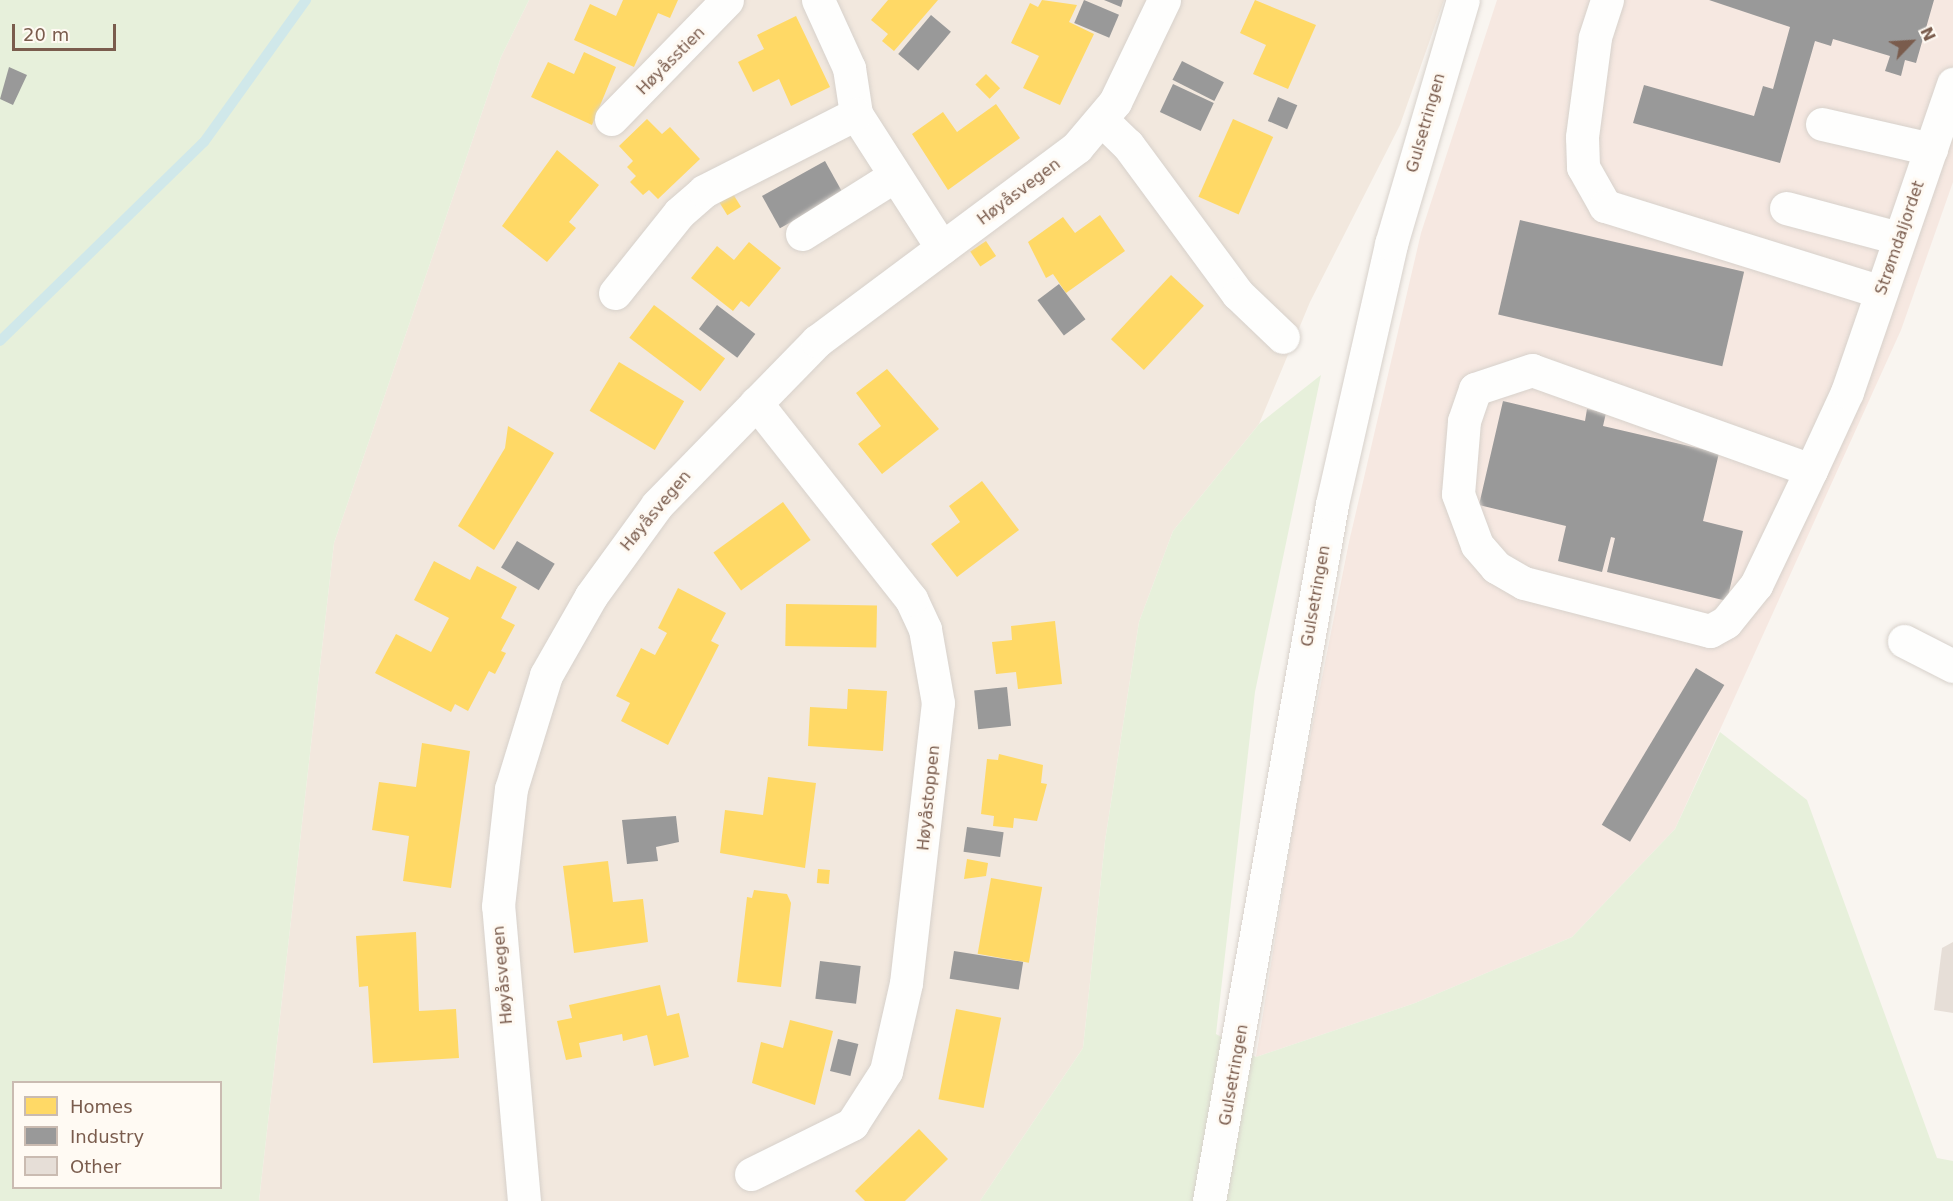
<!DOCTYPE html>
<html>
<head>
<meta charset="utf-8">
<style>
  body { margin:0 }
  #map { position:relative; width:1953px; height:1201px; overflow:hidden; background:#f9f5f0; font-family:"DejaVu Sans",sans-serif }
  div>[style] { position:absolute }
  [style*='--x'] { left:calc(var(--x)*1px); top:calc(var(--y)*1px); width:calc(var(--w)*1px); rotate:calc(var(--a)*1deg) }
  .residential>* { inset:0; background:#f2e8de }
  .commercial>* { inset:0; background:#f6e8e1 }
  .green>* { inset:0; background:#e7f0db }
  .homes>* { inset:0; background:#ffd966; transform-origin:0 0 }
  .industry>* { inset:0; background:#999; transform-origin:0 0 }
  .stream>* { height:10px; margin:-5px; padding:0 5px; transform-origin:5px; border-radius:5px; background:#d0e8ea }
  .building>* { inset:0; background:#e6ded7 }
  .roads { filter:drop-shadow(0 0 2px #d7d1cb) drop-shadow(0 0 2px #d7d1cb) }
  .minor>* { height:33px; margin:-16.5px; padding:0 16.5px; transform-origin:16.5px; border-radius:16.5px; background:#fefefd }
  span { translate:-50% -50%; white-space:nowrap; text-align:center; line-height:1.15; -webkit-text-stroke:6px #fffaf3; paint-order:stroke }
  .street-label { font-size:16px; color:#7a5c4d }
  .legend { position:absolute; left:12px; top:1081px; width:210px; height:108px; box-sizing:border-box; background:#fffaf3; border:2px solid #cabbb1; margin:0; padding:8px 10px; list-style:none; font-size:18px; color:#7a5c4d }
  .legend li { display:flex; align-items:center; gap:12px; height:30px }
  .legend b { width:30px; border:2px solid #cabbb1 }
  .north { position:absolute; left:1881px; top:12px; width:60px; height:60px; -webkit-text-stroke:4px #fffaf3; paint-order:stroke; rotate:65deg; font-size:16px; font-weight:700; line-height:24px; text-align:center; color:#7a5c4d }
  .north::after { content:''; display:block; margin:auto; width:21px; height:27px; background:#7a5c4d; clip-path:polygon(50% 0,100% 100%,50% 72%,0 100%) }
  .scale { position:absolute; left:12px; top:24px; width:104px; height:27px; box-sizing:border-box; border:3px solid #7a5c4d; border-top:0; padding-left:8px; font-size:18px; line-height:21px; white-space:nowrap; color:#7a5c4d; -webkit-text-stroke:4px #fffaf3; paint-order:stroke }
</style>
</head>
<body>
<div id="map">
  <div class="residential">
    <div style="clip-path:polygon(529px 0,1444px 0,1400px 125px,1310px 302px,1259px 424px,1173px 531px,1139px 622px,1105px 841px,1083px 1048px,980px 1201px,259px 1201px,334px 543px,501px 57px)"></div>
  </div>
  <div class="commercial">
    <div style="clip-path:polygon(1497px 0,1953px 0,1953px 182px,1901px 330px,1675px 829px,1572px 937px,1415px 1003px,1256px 1057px,1297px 803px,1349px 542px,1421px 233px)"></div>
  </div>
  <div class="green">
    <div style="clip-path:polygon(evenodd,0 0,529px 0,501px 57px,334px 543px,259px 1201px,0 1201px,0 0,14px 1082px,220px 1082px,220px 1188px,14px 1188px,14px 1082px)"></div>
    <div style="clip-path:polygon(1321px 375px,1255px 692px,1216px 1034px,1256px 1057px,1415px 1003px,1572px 937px,1675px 829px,1720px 732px,1807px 800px,1937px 1158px,1953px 1161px,1953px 1201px,980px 1201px,1083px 1048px,1105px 841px,1139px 622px,1173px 531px,1259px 424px)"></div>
  </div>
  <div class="homes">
    <div style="clip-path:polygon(623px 0,678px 0,670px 18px,658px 13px,634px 67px,574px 40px,590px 4px,616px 16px)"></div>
    <div style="clip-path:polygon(888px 0,938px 0,894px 51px,882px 41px,888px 34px,871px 20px)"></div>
    <div style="clip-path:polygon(1042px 0,1077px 5px,1069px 22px,1094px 34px,1060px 105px,1023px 88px,1039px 56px,1011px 43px,1030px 3px,1038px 7px)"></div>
    <div style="clip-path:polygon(1255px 0,1316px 25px,1288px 89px,1253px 74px,1266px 45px,1240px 33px)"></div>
    <div style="clip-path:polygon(796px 16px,830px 87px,791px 106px,779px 79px,753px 92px,738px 62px,764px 49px,757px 35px)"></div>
    <div style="clip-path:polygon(584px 52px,616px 67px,592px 125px,531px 97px,548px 62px,574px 74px)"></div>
    <div style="left:986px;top:74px;width:20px;height:15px;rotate:45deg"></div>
    <div style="clip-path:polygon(996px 104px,1020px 138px,948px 190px,912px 134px,943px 112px,957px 132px)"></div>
    <div style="clip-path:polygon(647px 119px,662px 134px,670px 127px,700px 159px,658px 199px,649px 190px,643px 195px,630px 182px,636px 176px,627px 167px,633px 161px,619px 146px)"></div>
    <div style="left:1233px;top:119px;width:44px;height:85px;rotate:24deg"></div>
    <div style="clip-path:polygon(557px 150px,599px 185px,569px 222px,576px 228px,547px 262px,502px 226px)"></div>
    <div style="left:733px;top:194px;width:15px;height:16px;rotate:58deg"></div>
    <div style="clip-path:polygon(1100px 215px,1125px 251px,1066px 293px,1053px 274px,1046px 278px,1028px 242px,1063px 217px,1075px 233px)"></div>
    <div style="left:986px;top:241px;width:18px;height:19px;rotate:56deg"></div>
    <div style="clip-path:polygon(749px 242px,781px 268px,749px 307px,741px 301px,733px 311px,691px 278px,717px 246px,734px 260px)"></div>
    <div style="left:1171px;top:275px;width:45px;height:88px;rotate:43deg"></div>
    <div style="left:654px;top:305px;width:89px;height:41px;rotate:37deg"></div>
    <div style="left:619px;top:362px;width:76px;height:57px;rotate:31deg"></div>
    <div style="clip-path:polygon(887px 369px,939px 429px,882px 474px,858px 444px,881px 426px,856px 393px)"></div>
    <div style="clip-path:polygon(508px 426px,554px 453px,494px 550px,458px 526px,505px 448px)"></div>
    <div style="clip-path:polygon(982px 481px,1019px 530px,957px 577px,931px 544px,960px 522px,949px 506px)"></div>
    <div style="left:783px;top:502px;width:47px;height:86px;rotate:54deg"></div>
    <div style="clip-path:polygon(434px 561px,470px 580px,477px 566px,517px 587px,501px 618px,515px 625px,501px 651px,506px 653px,495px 674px,489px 671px,468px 711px,455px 704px,451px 712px,375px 673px,396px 634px,431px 652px,449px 618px,414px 600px)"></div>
    <div style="clip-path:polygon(678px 588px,726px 613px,711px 641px,719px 645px,668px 745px,621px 721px,630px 703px,616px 696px,641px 648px,655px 655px,667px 633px,658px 628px)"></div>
    <div style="left:786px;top:604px;width:91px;height:42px;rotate:1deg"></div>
    <div style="clip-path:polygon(1055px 621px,1062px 684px,1018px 689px,1016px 672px,996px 674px,992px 642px,1012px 640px,1011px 626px)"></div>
    <div style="clip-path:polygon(848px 689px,887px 691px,883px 751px,808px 746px,810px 707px,847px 709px)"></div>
    <div style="clip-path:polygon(422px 743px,470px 751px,451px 888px,403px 881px,409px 836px,372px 830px,379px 782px,416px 787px)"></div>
    <div style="clip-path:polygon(999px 754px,1043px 765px,1041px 783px,1047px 784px,1037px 821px,1014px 818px,1013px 828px,993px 826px,994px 816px,981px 814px,987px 759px,998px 760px)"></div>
    <div style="clip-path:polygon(768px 777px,816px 783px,805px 868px,720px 853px,725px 810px,763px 815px)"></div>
    <div style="clip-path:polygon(967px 859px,988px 863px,986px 876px,964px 879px)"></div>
    <div style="clip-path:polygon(608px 861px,613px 902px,643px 899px,648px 942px,574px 953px,563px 866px)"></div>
    <div style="left:818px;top:869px;width:12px;height:14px;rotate:5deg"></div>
    <div style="left:991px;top:878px;width:52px;height:77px;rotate:10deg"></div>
    <div style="clip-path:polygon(754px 890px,787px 894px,791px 903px,781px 987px,737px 982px,747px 897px,752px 898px)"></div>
    <div style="clip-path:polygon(416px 932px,419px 1011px,456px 1009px,459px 1058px,373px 1063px,368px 986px,359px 987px,356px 936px)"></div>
    <div style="clip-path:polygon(660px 985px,667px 1016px,679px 1013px,689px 1057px,654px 1066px,647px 1035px,623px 1041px,622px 1034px,579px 1043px,582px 1057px,566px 1060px,557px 1021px,572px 1018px,569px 1005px)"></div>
    <div style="left:956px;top:1009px;width:46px;height:92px;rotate:11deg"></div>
    <div style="clip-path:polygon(790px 1020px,833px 1031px,815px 1105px,752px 1083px,761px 1042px,783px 1048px)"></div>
    <div style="clip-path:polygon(919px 1129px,948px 1159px,905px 1201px,865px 1201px,855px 1191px)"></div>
  </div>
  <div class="industry">
    <div style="left:1084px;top:0;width:38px;height:25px;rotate:23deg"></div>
    <div style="clip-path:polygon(1104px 0,1123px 0,1121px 7px)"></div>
    <div style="clip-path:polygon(1709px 0,1934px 0,1916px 63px,1905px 60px,1901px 76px,1885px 71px,1890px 56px,1833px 39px,1831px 46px,1815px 41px,1780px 163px,1633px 123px,1644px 85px,1754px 116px,1763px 86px,1773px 89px,1790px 27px)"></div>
    <div style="left:931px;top:15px;width:26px;height:51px;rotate:40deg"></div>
    <div style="left:1182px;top:61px;width:47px;height:21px;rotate:27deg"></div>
    <div style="clip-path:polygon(9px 67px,27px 75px,13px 105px,0 99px)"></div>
    <div style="left:1173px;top:84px;width:45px;height:31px;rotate:25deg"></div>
    <div style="left:1278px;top:97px;width:21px;height:26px;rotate:23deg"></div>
    <div style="left:825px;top:161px;width:37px;height:72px;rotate:61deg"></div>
    <div style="left:1520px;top:220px;width:230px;height:97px;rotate:13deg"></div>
    <div style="left:1059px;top:284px;width:44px;height:27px;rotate:53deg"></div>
    <div style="left:717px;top:305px;width:48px;height:30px;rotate:37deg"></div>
    <div style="clip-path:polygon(1503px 401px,1585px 421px,1587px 409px,1606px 413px,1603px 426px,1719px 453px,1703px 521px,1743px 531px,1727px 601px,1607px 572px,1615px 538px,1611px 537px,1602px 572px,1558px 561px,1566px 526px,1479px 505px)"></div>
    <div style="left:517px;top:541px;width:44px;height:31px;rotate:31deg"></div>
    <div style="left:1696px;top:668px;width:33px;height:183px;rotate:31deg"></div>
    <div style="left:1007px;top:687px;width:39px;height:33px;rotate:84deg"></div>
    <div style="clip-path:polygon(676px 816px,679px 842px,656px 847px,658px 861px,627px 864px,622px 820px)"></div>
    <div style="left:967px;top:827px;width:37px;height:25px;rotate:8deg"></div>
    <div style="left:954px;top:951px;width:70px;height:28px;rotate:9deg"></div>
    <div style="left:820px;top:961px;width:41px;height:38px;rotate:7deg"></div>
    <div style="left:838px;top:1039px;width:21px;height:33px;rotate:14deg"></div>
  </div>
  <div class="stream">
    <div style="--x:0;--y:341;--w:285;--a:-44.3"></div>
    <div style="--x:204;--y:142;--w:175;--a:-54.3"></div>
  </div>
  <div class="building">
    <div style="clip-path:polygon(1953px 942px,1953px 1013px,1934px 1010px,1942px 948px)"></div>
  </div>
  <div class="roads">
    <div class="minor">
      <div style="--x:818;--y:0;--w:75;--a:65.5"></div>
      <div style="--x:849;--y:68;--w:47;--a:81.3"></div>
      <div style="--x:856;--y:114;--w:159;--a:57.3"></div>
      <div style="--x:1607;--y:0;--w:40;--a:108"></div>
      <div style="--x:1595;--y:38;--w:100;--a:97.5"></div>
      <div style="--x:1582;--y:137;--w:30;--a:88"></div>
      <div style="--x:1583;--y:167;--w:45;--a:60.6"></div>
      <div style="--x:1605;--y:206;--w:289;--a:17.3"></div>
      <div style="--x:611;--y:119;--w:166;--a:-45.7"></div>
      <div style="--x:1102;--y:120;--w:36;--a:44"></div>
      <div style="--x:1128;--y:145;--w:185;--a:53.6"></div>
      <div style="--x:1238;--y:294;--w:62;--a:43.7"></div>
      <div style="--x:1822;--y:124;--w:112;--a:12.9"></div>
      <div style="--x:1786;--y:208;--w:117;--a:14.9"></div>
      <div style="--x:802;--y:234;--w:109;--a:-32.2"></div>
      <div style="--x:615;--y:293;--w:102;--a:-51.3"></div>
      <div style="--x:679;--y:213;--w:33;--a:-41"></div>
      <div style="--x:704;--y:191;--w:170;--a:-26.9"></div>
      <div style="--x:1811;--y:470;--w:296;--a:-160.3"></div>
      <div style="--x:1532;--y:370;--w:60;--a:161.6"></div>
      <div style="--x:1475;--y:389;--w:34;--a:109"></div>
      <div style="--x:1464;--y:421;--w:73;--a:94.7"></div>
      <div style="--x:1458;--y:494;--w:54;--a:69.6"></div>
      <div style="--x:1477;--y:545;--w:29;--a:49"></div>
      <div style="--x:1496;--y:567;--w:32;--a:30"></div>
      <div style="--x:1524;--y:583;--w:192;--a:14.5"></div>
      <div style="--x:1710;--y:631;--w:18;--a:-29"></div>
      <div style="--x:1726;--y:622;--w:48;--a:-51"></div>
      <div style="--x:1756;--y:585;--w:127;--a:-64.4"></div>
      <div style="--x:1811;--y:470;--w:86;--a:-65.2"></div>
      <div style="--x:1847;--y:392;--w:326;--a:-71"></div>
      <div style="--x:1904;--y:641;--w:55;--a:27"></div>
      <div style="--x:751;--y:1174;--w:113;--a:-26.3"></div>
      <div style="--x:852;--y:1124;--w:63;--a:-57.3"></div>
      <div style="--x:886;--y:1071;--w:90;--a:-77.2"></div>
      <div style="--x:906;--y:983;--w:282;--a:-83.5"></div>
      <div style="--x:938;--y:703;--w:75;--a:-100"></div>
      <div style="--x:925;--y:629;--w:33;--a:-115"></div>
      <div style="--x:911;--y:599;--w:250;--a:-128.3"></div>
      <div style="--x:524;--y:1201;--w:296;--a:-95"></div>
      <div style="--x:498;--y:906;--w:118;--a:-83.7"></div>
      <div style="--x:511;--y:789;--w:119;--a:-72.9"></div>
      <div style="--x:546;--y:675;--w:91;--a:-60.3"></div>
      <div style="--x:591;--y:596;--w:112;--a:-54"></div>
      <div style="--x:657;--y:505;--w:229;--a:-45.7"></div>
      <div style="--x:817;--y:341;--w:324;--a:-36.7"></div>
      <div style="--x:1077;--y:147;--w:59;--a:-49.8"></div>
      <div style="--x:1115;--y:102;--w:113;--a:-64.3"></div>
      <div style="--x:1209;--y:1201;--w:708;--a:-79.99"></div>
      <div style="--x:1332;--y:504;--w:267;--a:-77.2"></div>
      <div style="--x:1391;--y:244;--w:254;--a:-73.6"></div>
    </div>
  </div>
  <div class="street-label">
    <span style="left:671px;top:61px;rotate:-45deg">Høyåsstien</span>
    <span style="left:1426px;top:123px;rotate:-74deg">Gulsetringen</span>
    <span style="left:1019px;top:192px;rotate:-37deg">Høyåsvegen</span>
    <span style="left:1900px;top:238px;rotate:-71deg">Strømdaljordet</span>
    <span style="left:656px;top:511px;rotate:-50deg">Høyåsvegen</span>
    <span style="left:1316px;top:596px;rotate:-80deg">Gulsetringen</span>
    <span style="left:929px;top:798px;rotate:-84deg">Høyåstoppen</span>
    <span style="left:503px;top:975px;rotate:-95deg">Høyåsvegen</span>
    <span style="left:1234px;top:1075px;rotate:-80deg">Gulsetringen</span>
  </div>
  <ul class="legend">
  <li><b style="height:16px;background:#ffd966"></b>Homes</li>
  <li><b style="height:16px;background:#999"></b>Industry</li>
  <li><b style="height:16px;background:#e6ded7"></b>Other</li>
  </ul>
  <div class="north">N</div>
  <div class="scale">20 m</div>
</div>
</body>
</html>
